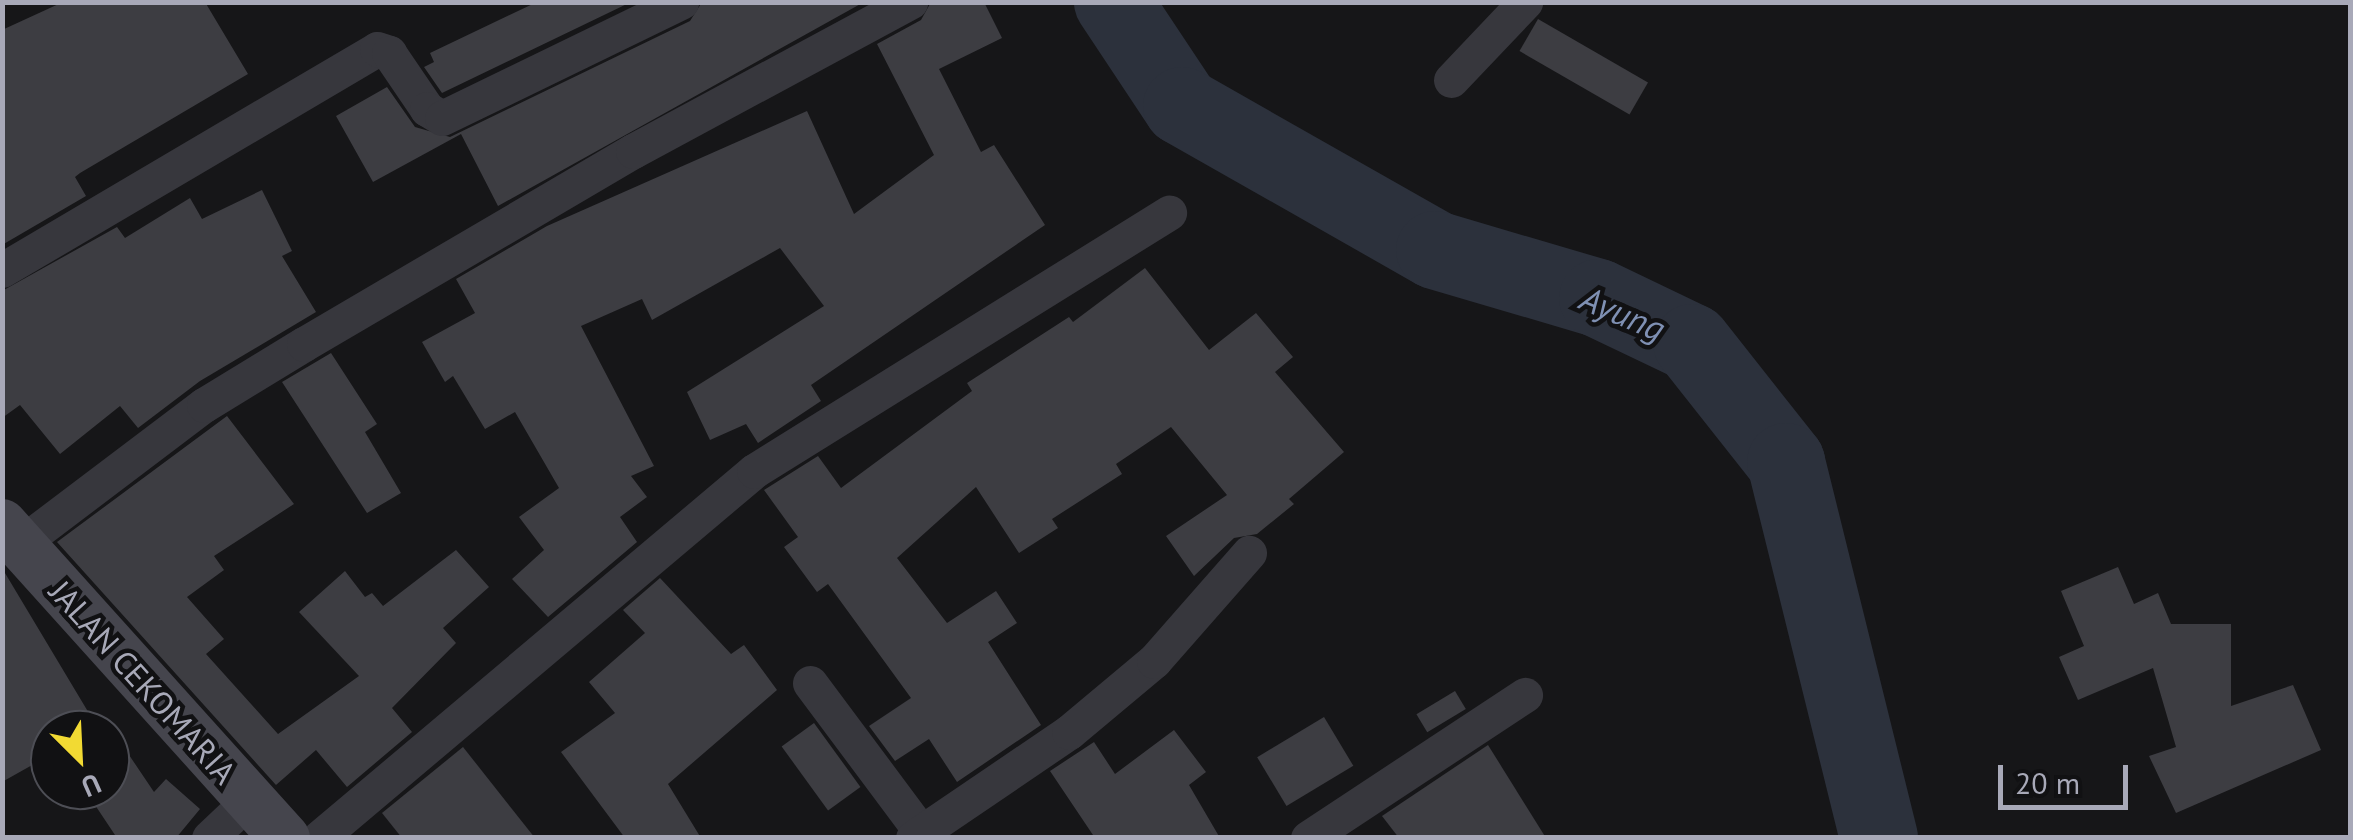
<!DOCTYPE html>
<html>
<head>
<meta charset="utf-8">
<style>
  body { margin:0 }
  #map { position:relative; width:2353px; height:840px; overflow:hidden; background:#161618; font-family:"PT Sans",sans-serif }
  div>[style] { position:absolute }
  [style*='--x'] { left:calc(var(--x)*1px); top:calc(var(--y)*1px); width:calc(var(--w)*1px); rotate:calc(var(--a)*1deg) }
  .river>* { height:78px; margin:-39px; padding:0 39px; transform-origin:39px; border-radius:39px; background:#2c313c }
  .building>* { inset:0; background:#3d3d42; transform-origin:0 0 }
  .street>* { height:35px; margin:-17.5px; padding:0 17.5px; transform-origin:17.5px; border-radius:17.5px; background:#37373d }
  .secondary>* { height:50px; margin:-25px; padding:0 25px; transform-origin:25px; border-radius:25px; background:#45454d }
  span { translate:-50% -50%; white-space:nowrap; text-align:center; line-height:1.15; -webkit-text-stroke:9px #111113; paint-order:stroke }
  .street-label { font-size:32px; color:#a8a9b8 }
  .water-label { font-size:35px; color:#7f90b3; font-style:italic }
  .frame { position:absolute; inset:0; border:5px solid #a8a9b8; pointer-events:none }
  .north { position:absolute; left:30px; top:710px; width:100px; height:100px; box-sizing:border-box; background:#111113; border:2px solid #4d4e55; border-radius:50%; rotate:156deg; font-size:28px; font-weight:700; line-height:40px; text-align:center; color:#a8a9b8 }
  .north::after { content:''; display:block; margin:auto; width:35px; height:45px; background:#f2da33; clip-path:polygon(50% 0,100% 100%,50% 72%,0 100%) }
  .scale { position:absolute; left:1998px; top:765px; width:130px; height:45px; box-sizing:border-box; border:5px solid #a8a9b8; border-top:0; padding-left:12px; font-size:30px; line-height:35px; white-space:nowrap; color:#a8a9b8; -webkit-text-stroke:8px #111113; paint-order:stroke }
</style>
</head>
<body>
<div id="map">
  <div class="river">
    <div style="--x:1113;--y:2;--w:125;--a:56.4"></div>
    <div style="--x:1182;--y:106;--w:291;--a:29.6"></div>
    <div style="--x:1435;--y:250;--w:170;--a:16.4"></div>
    <div style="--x:1598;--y:298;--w:104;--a:25.6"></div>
    <div style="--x:1692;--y:343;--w:152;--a:51.7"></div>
    <div style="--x:1786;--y:462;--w:387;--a:76.1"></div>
  </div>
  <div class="building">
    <div style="clip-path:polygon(63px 2px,205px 2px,248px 74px,80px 173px,75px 177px,86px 196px,2px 245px,2px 30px)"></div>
    <div style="clip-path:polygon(537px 2px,631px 2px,442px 93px,424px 67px,434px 62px,430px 53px)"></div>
    <div style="clip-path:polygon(702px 2px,864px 2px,498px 206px,461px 134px,373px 182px,336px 116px,387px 87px,415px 127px,450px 137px,690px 21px)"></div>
    <div style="clip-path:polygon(931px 2px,984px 2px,1002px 38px,939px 69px,981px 152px,994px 145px,1045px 225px,811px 385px,821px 401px,758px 443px,746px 424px,710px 440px,687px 392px,824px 306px,780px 248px,652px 320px,642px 299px,581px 326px,654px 466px,631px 476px,647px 497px,620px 517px,637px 542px,548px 617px,512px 579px,544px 550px,519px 517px,559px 488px,515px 412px,485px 429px,453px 376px,445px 382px,422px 342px,475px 313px,456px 279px,547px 226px,807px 111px,854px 214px,934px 155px,877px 44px,921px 20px)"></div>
    <div style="left:1538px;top:19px;width:127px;height:37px;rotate:30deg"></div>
    <div style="clip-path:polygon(262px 190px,292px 251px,282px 256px,316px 312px,200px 381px,138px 428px,120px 406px,60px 454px,20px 405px,2px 418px,2px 291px,117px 227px,125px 238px,190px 198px,202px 219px)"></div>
    <div style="clip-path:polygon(1145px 268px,1209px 350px,1256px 313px,1293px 357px,1275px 372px,1344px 452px,1289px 499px,1294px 504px,1257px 534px,1234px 538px,1194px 576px,1166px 536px,1227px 495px,1171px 427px,1116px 464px,1122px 474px,1052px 519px,1058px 528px,1019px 553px,976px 487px,897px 558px,947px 623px,996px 591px,1017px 623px,988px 642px,1041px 725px,957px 782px,929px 739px,895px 761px,869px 726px,911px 698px,828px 584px,817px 592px,784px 547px,798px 537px,764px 490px,818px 456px,841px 488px,972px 391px,967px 383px,1069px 317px,1073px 322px)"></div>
    <div style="clip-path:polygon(331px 353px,377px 424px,365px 432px,401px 493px,367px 513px,282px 382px)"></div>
    <div style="clip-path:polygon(227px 416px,294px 504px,214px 556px,224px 570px,187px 597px,224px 639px,206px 654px,278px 734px,359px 676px,299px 612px,345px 571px,365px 597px,372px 593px,383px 606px,456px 550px,489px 587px,443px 628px,456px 643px,392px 708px,412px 732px,347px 787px,316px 750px,276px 785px,57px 542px)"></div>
    <div style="clip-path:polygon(2118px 567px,2134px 604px,2158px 593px,2171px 624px,2231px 624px,2231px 706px,2293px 685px,2321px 750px,2176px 813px,2149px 756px,2176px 747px,2153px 668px,2078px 700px,2059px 657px,2084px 646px,2061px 591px)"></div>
    <div style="clip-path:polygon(2px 568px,99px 730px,50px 730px,50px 755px,2px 782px)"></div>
    <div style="clip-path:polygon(660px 578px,731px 654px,744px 645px,777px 690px,668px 784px,701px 838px,625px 838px,561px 752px,615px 713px,589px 682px,645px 633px,623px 610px)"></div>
    <div style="left:1455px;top:691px;width:21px;height:45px;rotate:59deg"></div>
    <div style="left:1324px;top:717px;width:57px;height:78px;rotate:59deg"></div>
    <div style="left:814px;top:723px;width:79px;height:40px;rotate:54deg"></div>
    <div style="clip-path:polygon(1174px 730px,1206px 772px,1189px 785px,1220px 838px,1095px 838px,1050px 771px,1094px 742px,1115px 774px)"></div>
    <div style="clip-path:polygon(1488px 745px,1546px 838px,1399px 838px,1382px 816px)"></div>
    <div style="clip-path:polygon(123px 746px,154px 792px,166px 779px,200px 809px,176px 838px,117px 838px,85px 790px,110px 790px,110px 748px)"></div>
    <div style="clip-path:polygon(463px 747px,535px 838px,402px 838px,382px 813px)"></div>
  </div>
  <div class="street">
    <div style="--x:1451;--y:80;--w:108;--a:-46.5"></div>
    <div style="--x:2;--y:270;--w:435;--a:-30.5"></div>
    <div style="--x:377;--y:49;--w:13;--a:18"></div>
    <div style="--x:389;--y:53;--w:68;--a:55.8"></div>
    <div style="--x:427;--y:109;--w:17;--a:31"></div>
    <div style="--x:442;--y:118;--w:266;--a:-25.9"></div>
    <div style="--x:20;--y:544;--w:231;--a:-37.1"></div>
    <div style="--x:204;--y:405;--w:117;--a:-31.4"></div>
    <div style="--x:304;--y:344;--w:381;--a:-30.4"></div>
    <div style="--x:633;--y:151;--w:315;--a:-28.3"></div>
    <div style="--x:810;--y:683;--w:186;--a:53.3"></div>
    <div style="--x:209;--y:838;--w:55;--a:-43.5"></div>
    <div style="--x:319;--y:838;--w:569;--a:-40.15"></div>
    <div style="--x:754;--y:471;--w:489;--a:-31.9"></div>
    <div style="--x:913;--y:838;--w:189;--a:-34.2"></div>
    <div style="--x:1069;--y:732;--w:111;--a:-39.9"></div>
    <div style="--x:1154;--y:661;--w:144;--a:-48.7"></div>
    <div style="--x:1308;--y:838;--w:260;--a:-33.4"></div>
  </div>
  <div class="secondary">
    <div style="--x:2;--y:524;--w:423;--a:48"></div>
  </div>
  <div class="street-label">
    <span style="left:143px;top:682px;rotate:48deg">JALAN CEKOMARIA</span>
  </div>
  <div class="water-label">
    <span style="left:1623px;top:313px;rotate:23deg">Ayung</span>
  </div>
  <div class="frame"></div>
  <div class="north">U</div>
  <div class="scale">20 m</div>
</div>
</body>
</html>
